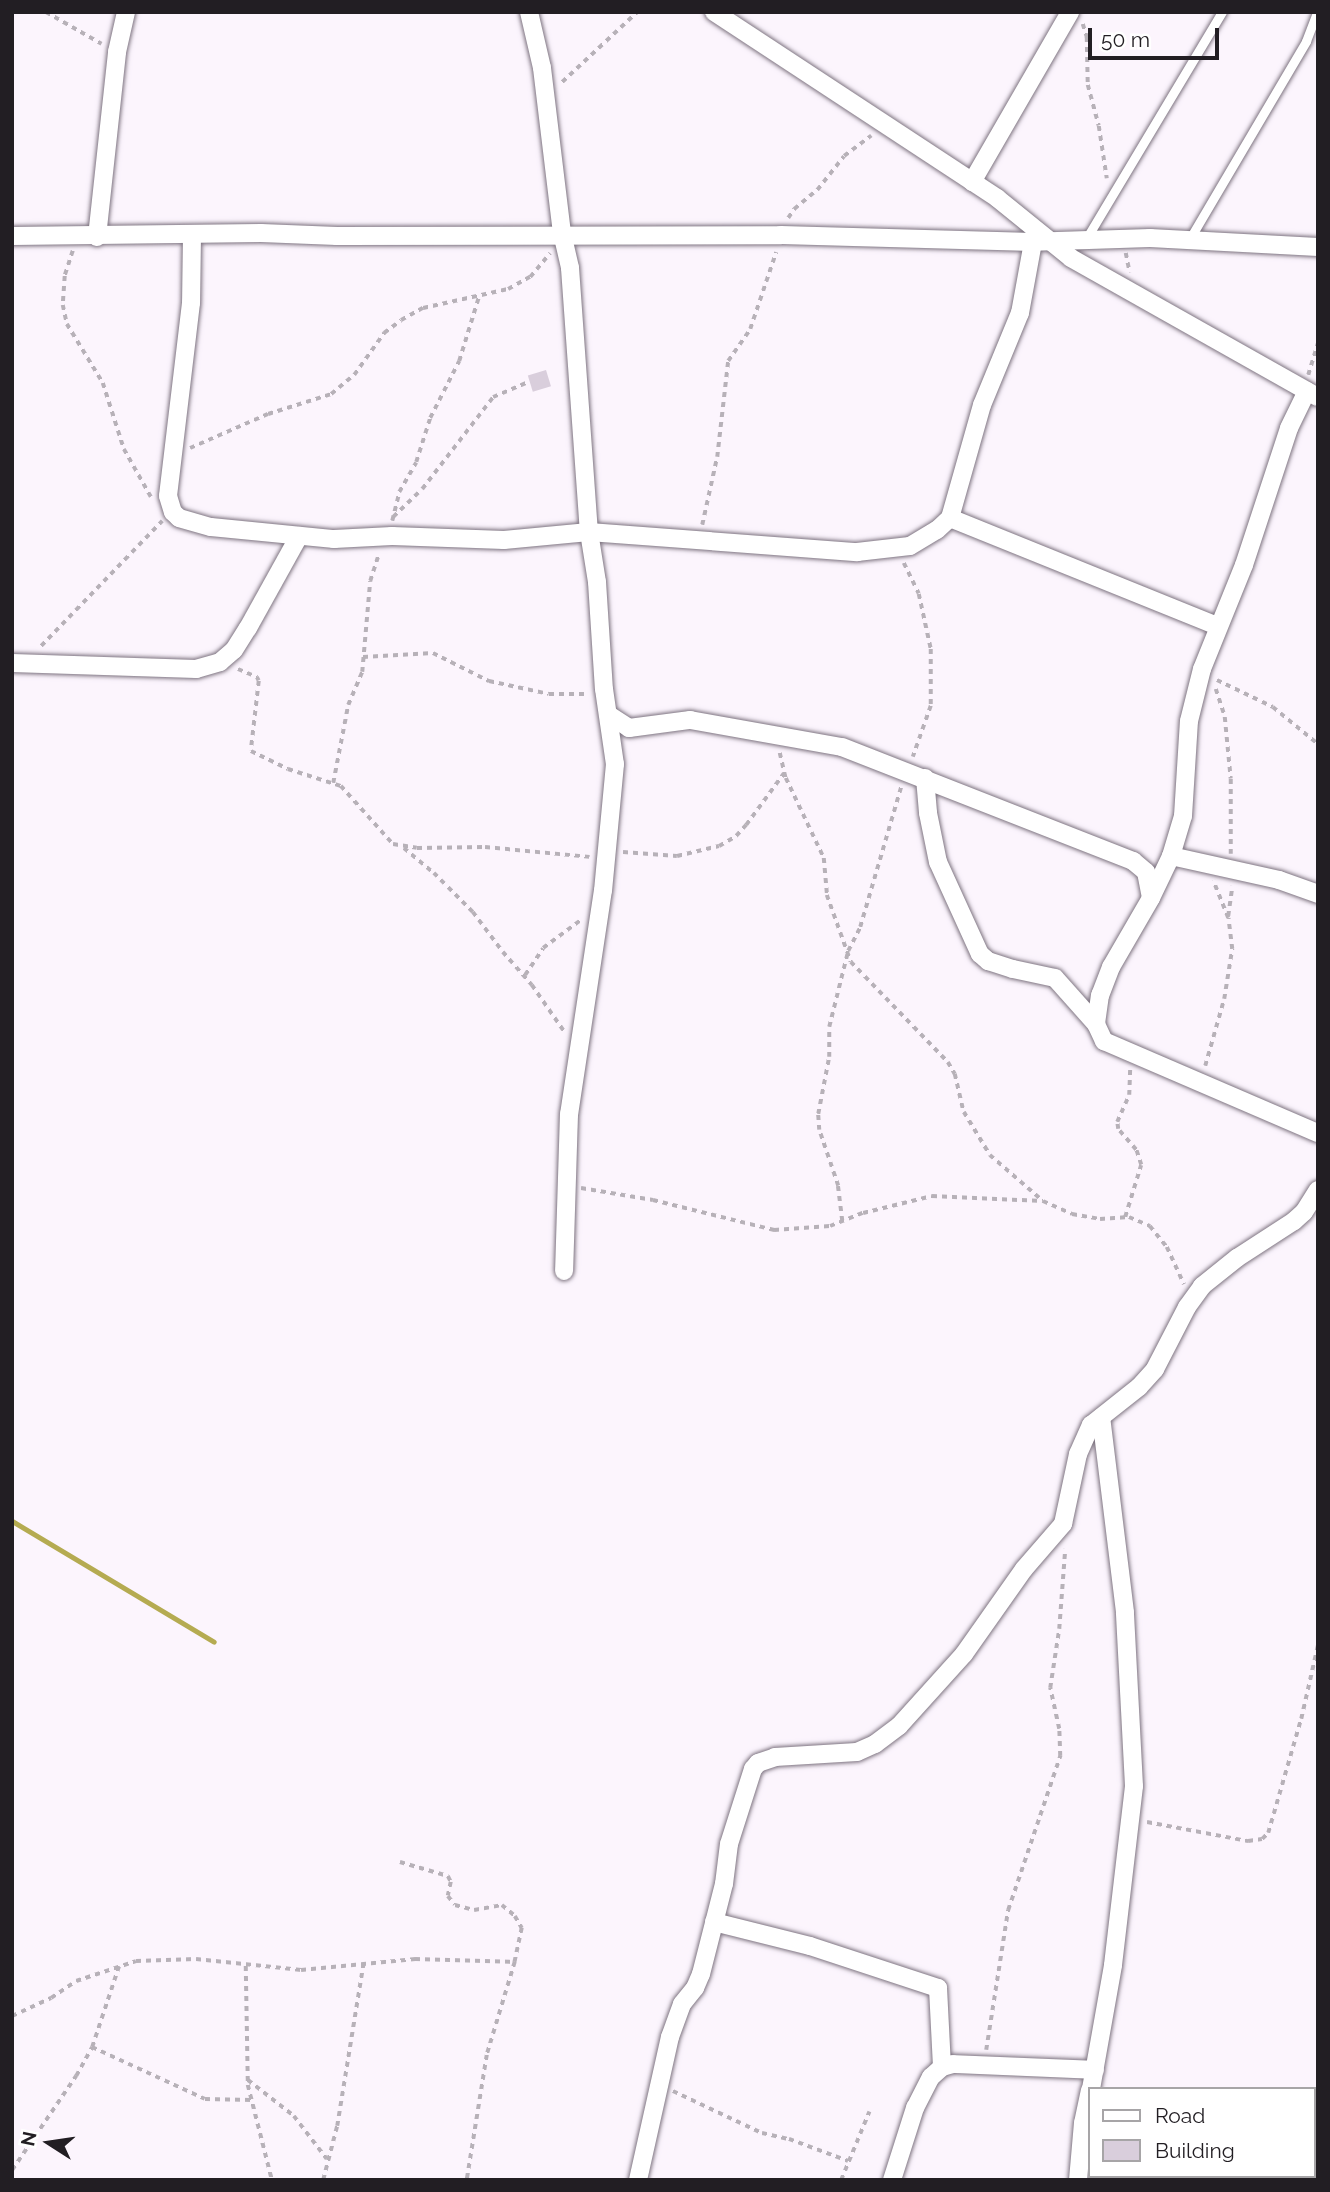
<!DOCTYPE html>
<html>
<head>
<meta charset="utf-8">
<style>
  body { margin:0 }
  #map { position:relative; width:1330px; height:2192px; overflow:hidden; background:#fcf5fd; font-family:Raleway,sans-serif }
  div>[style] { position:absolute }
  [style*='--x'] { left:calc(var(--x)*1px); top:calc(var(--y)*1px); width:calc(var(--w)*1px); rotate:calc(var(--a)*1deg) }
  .stream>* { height:5px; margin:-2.5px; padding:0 2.5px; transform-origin:2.5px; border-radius:2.5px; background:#b5ab51 }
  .building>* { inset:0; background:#d9cedc; transform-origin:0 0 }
  .path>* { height:3.5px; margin-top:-1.75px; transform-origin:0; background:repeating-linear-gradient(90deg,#b7b1b8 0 5px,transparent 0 10px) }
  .roads { filter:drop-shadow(0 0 2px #7e7481) drop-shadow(0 0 2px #7e7481) }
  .lane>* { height:9px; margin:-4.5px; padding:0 4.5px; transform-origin:4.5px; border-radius:4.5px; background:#fff }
  .street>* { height:18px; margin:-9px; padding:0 9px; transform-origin:9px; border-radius:9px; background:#fff }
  span { translate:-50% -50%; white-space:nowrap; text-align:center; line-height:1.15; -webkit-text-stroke:5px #fff; paint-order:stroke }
  .frame { position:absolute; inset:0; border:14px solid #221e23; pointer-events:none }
  .legend { position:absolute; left:1088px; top:2087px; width:228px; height:91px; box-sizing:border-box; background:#fff; border:2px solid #a7a5a7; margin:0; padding:9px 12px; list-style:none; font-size:21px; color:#221e23 }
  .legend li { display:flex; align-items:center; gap:14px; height:35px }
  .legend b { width:35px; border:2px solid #a7a5a7 }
  .north { position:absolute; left:14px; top:2108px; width:70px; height:70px; -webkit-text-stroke:5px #fff; paint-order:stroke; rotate:282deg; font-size:19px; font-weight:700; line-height:28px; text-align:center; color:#221e23 }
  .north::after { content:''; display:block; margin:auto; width:24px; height:32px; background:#221e23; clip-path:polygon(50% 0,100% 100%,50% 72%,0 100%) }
  .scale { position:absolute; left:1088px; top:28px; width:131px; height:32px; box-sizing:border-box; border:4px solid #221e23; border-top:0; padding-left:9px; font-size:21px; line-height:24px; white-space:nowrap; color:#221e23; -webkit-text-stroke:5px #fff; paint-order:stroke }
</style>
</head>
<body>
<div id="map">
  <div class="stream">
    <div style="--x:12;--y:1521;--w:235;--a:30.9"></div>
  </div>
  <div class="building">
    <div style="left:546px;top:370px;width:17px;height:19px;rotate:73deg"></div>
  </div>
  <div class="path">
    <div style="--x:46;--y:12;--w:64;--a:29.7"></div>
    <div style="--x:1083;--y:24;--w:14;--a:73"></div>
    <div style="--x:1087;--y:37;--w:48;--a:88.8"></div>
    <div style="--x:1088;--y:85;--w:42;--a:75"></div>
    <div style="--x:1099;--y:126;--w:53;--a:81.3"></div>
    <div style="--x:562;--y:82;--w:103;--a:-43"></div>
    <div style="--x:788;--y:218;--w:11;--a:-56"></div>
    <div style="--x:794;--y:209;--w:30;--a:-40"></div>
    <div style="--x:817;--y:190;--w:43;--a:-51.5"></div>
    <div style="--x:844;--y:156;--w:34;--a:-37"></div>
    <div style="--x:73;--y:251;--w:26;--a:108"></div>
    <div style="--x:65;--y:276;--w:29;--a:94"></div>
    <div style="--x:63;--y:305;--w:19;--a:78"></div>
    <div style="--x:67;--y:324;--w:69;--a:58.6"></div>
    <div style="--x:103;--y:383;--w:69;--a:72.3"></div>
    <div style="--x:124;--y:449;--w:55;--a:60.6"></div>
    <div style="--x:1126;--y:253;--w:20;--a:79"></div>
    <div style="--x:1308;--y:375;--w:34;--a:-73"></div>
    <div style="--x:190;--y:448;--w:85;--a:-23.6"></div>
    <div style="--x:268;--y:414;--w:66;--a:-17.6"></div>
    <div style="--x:331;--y:394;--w:30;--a:-40"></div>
    <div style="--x:354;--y:375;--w:52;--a:-54.5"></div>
    <div style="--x:384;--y:333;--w:21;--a:-37"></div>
    <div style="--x:401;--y:320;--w:25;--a:-29"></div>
    <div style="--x:423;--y:308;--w:87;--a:-12.6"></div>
    <div style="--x:508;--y:289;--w:25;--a:-29"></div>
    <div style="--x:530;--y:277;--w:31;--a:-50"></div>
    <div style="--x:393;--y:517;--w:40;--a:-44"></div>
    <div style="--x:422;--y:489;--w:116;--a:-52.3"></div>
    <div style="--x:493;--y:397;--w:36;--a:-23"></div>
    <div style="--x:392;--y:521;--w:30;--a:-76"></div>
    <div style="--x:399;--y:492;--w:34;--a:-60"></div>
    <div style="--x:416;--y:462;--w:46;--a:-72.3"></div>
    <div style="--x:430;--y:418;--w:64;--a:-63"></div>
    <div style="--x:459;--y:361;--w:68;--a:-72.9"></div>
    <div style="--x:702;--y:525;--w:70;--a:-77.6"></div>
    <div style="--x:717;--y:457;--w:97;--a:-83.5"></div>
    <div style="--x:728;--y:361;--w:39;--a:-55"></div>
    <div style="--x:750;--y:329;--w:81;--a:-71.3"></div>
    <div style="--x:904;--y:563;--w:34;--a:64"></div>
    <div style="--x:919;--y:594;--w:56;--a:77.7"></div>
    <div style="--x:931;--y:649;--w:57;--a:90"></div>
    <div style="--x:931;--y:706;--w:54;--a:109.4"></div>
    <div style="--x:41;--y:646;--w:174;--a:-45.9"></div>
    <div style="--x:363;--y:657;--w:70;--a:-3.3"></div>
    <div style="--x:433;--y:653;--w:63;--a:26.6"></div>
    <div style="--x:489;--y:681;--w:61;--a:12.2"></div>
    <div style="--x:549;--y:694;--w:38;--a:0"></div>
    <div style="--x:238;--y:669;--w:21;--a:23"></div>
    <div style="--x:257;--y:677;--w:4;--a:63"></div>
    <div style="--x:259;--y:681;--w:70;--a:96.5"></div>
    <div style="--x:251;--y:751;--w:41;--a:25.9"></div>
    <div style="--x:288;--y:769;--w:56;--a:17.8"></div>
    <div style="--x:341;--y:786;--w:78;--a:48.1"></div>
    <div style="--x:393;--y:844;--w:24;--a:9"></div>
    <div style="--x:417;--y:848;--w:68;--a:-0.8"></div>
    <div style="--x:485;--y:847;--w:105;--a:5.4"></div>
    <div style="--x:1217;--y:680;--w:62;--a:25.7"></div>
    <div style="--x:1273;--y:707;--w:58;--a:39.4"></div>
    <div style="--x:1216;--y:689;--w:29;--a:72"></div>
    <div style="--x:1225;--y:717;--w:62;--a:84.5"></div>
    <div style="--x:1231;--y:779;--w:75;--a:90"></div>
    <div style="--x:780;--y:753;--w:26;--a:77"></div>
    <div style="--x:786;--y:778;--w:89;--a:64.6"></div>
    <div style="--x:824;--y:858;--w:37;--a:85"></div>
    <div style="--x:827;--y:895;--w:71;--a:70.3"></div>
    <div style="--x:851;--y:962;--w:139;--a:45.9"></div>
    <div style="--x:948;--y:1062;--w:14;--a:60"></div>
    <div style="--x:955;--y:1074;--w:39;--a:77"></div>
    <div style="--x:964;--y:1112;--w:50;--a:58.8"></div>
    <div style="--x:990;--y:1155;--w:70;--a:41"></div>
    <div style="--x:1043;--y:1201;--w:32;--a:24"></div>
    <div style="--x:1072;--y:1214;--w:28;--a:10"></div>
    <div style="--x:1100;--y:1219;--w:29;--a:-4"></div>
    <div style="--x:1129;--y:1217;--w:23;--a:23"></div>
    <div style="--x:1150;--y:1226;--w:27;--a:51"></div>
    <div style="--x:1167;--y:1247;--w:41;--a:65.3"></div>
    <div style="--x:333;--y:783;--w:79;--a:-79.1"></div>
    <div style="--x:348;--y:705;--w:36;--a:-67"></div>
    <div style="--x:362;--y:672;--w:91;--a:-85"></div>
    <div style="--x:370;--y:581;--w:28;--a:-72"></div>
    <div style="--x:404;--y:848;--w:39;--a:40"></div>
    <div style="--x:434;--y:873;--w:55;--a:45"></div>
    <div style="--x:473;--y:912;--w:50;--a:53.1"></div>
    <div style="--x:503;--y:952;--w:44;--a:48.7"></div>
    <div style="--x:532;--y:985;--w:56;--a:55.2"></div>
    <div style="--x:623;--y:852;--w:54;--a:4.2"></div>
    <div style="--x:677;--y:856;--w:43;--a:-13.4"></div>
    <div style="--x:719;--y:846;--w:20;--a:-30"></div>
    <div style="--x:736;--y:836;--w:15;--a:-48"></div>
    <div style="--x:746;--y:825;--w:64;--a:-53.8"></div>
    <div style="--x:1228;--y:916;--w:30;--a:-82"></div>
    <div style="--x:525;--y:975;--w:32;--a:-56"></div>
    <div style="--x:543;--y:948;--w:49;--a:-36.6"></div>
    <div style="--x:1205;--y:1066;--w:70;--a:-74.2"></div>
    <div style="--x:1224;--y:999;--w:51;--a:-80.9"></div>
    <div style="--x:1232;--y:949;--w:31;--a:-97"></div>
    <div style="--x:1228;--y:918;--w:40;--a:-112"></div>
    <div style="--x:581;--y:1188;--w:73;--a:9.5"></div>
    <div style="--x:653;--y:1200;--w:125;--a:13.9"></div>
    <div style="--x:774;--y:1230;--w:56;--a:-4.1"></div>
    <div style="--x:830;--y:1226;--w:35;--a:-22"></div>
    <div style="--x:863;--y:1213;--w:71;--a:-13.8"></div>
    <div style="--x:932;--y:1196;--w:111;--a:2.6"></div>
    <div style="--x:1125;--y:1217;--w:54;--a:-72.9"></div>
    <div style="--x:1141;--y:1165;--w:16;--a:-108"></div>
    <div style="--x:1136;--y:1150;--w:28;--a:-131"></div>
    <div style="--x:1118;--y:1129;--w:7;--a:-98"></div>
    <div style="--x:1117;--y:1122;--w:30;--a:-66"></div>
    <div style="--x:1129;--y:1095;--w:25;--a:-88"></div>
    <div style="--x:842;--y:1221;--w:35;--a:-97"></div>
    <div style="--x:838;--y:1186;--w:59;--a:-108.7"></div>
    <div style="--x:819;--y:1130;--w:16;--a:-94"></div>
    <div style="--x:818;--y:1114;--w:58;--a:-79.1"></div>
    <div style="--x:829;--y:1057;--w:30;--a:-90"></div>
    <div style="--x:829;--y:1027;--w:78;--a:-76"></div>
    <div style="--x:848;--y:951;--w:27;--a:-63"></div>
    <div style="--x:860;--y:927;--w:146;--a:-73.7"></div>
    <div style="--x:1147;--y:1822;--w:103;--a:10.7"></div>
    <div style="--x:1248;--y:1841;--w:14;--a:-8"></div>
    <div style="--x:1262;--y:1839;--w:8;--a:-45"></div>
    <div style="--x:1268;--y:1833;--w:119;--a:-73.9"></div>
    <div style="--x:1301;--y:1719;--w:77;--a:-77.2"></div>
    <div style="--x:400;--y:1862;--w:50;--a:16.3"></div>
    <div style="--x:448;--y:1876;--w:7;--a:63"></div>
    <div style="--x:451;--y:1882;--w:14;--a:102"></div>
    <div style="--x:448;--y:1896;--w:11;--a:52"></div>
    <div style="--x:455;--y:1905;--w:20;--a:15"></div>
    <div style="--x:474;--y:1910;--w:28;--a:-10"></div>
    <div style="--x:502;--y:1905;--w:17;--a:40"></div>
    <div style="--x:515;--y:1916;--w:14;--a:60"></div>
    <div style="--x:522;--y:1928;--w:35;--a:102"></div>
    <div style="--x:515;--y:1962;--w:97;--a:106.8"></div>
    <div style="--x:487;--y:2055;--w:127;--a:99.1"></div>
    <div style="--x:246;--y:1966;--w:119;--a:89"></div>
    <div style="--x:248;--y:2085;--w:98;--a:75.8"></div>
    <div style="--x:12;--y:2016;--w:43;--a:-24.8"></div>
    <div style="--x:51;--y:1998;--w:30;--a:-34"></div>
    <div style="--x:76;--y:1981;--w:63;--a:-18.4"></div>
    <div style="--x:136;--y:1961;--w:60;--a:-1.9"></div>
    <div style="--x:196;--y:1959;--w:106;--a:6"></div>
    <div style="--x:301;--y:1970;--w:115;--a:-5.5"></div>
    <div style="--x:415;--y:1959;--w:100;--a:1.7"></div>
    <div style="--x:92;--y:2047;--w:124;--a:24.7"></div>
    <div style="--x:205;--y:2099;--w:47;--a:1.2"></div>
    <div style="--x:986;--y:2050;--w:142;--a:-81.1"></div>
    <div style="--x:1008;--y:1910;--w:163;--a:-71.3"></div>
    <div style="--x:1060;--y:1756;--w:27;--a:-92"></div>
    <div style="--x:1059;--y:1729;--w:42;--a:-102.4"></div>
    <div style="--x:1050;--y:1688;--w:60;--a:-81.3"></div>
    <div style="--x:1059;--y:1629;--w:80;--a:-85.7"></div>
    <div style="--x:248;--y:2080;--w:58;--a:38"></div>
    <div style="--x:294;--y:2116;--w:54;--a:52.5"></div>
    <div style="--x:673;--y:2091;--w:98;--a:25.3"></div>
    <div style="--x:762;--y:2133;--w:28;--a:13"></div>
    <div style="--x:789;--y:2139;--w:63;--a:20.4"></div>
    <div style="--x:12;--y:2170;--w:114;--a:-55.8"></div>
    <div style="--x:76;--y:2076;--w:33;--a:-61"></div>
    <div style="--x:92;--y:2047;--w:85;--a:-71.6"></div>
    <div style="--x:323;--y:2180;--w:56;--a:-75.5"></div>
    <div style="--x:337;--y:2126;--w:163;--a:-80.8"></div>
    <div style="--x:841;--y:2180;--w:74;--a:-67.6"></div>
  </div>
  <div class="roads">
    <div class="lane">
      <div style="--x:1086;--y:239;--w:265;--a:-59.1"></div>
      <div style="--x:1189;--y:240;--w:231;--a:-59.5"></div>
      <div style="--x:1306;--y:41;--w:31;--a:-69"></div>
    </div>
    <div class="street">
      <div style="--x:529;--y:12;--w:57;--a:76.9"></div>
      <div style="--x:542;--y:68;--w:166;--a:83.1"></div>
      <div style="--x:562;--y:233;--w:36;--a:77"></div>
      <div style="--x:570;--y:268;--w:265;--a:85.9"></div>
      <div style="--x:589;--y:532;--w:51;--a:80.9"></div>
      <div style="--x:597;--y:582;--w:107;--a:86.3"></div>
      <div style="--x:604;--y:689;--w:76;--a:81.7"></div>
      <div style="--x:615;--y:764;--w:127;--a:95.4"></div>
      <div style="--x:603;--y:890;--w:227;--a:98.6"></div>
      <div style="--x:569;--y:1114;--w:157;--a:91.8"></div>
      <div style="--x:714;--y:12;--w:339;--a:33.3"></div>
      <div style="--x:997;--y:198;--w:95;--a:39"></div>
      <div style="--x:1071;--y:258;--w:283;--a:29.4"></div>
      <div style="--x:972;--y:182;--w:196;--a:-60"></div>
      <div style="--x:192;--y:235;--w:68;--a:90.8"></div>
      <div style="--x:191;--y:303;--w:194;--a:96.8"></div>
      <div style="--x:168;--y:496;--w:17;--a:73"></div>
      <div style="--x:173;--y:512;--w:8;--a:45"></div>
      <div style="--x:179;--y:518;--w:33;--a:16"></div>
      <div style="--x:211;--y:527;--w:124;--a:5.6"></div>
      <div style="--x:334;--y:539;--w:58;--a:-3"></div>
      <div style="--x:392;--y:536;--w:112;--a:2"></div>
      <div style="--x:504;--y:540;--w:85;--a:-5.4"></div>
      <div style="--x:589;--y:532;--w:269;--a:4.3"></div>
      <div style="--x:857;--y:552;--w:53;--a:-6.5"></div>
      <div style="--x:910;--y:546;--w:31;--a:-31"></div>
      <div style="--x:937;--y:530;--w:18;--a:-43"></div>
      <div style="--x:950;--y:518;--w:117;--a:-74.2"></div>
      <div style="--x:982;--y:405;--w:100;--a:-67.6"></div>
      <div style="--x:1020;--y:313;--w:72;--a:-79.6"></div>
      <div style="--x:12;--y:236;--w:249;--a:-0.7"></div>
      <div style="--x:261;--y:233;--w:76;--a:2.3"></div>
      <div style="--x:337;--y:236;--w:444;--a:-0.1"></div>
      <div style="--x:781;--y:235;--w:246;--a:1.6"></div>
      <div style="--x:1027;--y:242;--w:123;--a:-1.9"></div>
      <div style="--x:1150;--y:238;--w:168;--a:3.1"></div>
      <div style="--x:97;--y:237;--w:186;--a:-83.8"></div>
      <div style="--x:117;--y:52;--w:41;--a:-77.3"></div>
      <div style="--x:950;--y:518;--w:288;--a:22"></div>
      <div style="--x:12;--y:663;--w:184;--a:1.9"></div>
      <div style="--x:196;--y:669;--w:25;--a:-16"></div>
      <div style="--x:220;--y:662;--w:18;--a:-41"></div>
      <div style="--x:234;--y:650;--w:26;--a:-58"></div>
      <div style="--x:248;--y:628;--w:105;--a:-61"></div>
      <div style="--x:609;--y:715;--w:24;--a:33"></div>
      <div style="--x:629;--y:728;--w:62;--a:-7.5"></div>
      <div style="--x:690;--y:720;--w:154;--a:10.1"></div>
      <div style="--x:842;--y:747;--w:313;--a:21.4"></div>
      <div style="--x:1133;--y:861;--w:17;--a:40"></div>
      <div style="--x:1146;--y:872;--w:26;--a:79"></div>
      <div style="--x:1151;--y:898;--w:80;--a:120.1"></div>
      <div style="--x:1111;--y:967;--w:30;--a:111"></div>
      <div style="--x:1100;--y:995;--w:29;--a:98"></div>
      <div style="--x:1096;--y:1024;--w:19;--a:65"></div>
      <div style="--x:1104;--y:1041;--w:233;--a:23.3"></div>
      <div style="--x:925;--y:778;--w:35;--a:85"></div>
      <div style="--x:928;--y:813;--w:50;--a:78.5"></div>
      <div style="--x:938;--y:862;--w:101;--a:65.5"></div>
      <div style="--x:980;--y:954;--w:11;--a:41"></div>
      <div style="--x:988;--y:961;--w:26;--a:18"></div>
      <div style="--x:1013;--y:969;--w:43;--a:12.1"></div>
      <div style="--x:1055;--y:978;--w:62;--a:48.3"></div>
      <div style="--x:1171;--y:856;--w:111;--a:12.5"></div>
      <div style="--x:1279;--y:880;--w:41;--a:19.7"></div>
      <div style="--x:1151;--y:898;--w:47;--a:-64.5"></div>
      <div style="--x:1171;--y:856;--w:42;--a:-73.3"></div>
      <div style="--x:1183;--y:816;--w:95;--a:-86.4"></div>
      <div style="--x:1189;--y:721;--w:54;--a:-76"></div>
      <div style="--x:1202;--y:669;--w:112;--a:-68"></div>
      <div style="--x:1244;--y:565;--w:144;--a:-71.8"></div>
      <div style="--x:1289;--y:428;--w:41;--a:-64.1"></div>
      <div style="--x:714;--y:1922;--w:99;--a:14"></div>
      <div style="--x:810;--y:1946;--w:135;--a:18.2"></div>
      <div style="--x:938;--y:1988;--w:79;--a:87.1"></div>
      <div style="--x:1091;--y:2089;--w:126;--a:-79.9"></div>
      <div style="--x:1113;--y:1965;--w:180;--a:-83.3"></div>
      <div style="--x:1134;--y:1786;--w:174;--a:-93"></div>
      <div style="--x:1125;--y:1612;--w:196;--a:-97"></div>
      <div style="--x:638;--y:2180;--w:147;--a:-77.4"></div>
      <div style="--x:670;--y:2037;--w:35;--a:-70"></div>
      <div style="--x:682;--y:2004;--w:21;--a:-51"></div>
      <div style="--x:695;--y:1988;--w:15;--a:-67"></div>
      <div style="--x:701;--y:1974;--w:93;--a:-75.7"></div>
      <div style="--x:724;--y:1884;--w:40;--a:-82.9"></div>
      <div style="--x:729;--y:1844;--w:79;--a:-72.3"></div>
      <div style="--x:753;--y:1769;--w:8;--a:-50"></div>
      <div style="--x:758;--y:1763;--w:18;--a:-19"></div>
      <div style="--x:775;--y:1757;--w:82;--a:-3.5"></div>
      <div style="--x:857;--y:1752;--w:20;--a:-24"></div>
      <div style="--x:875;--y:1744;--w:30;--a:-37"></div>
      <div style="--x:899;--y:1726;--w:97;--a:-47.9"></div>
      <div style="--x:964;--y:1654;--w:104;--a:-54.8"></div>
      <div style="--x:1024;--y:1569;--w:60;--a:-49.1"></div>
      <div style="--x:1063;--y:1524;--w:72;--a:-77.9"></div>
      <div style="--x:1078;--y:1454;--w:32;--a:-66"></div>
      <div style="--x:1091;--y:1425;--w:61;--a:-38.4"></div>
      <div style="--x:1139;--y:1387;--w:24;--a:-48"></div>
      <div style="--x:1155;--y:1369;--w:70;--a:-62.7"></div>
      <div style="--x:1187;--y:1307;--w:26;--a:-54"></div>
      <div style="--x:1202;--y:1286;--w:45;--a:-38.7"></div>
      <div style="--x:1237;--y:1258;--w:68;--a:-33"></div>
      <div style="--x:1294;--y:1221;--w:13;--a:-42"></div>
      <div style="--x:1304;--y:1212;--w:26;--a:-58"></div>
      <div style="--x:892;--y:2180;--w:76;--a:-72.3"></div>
      <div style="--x:915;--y:2108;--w:35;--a:-63"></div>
      <div style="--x:931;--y:2077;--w:15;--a:-42"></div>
      <div style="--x:942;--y:2067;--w:11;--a:-15"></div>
      <div style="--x:953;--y:2064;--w:142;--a:2.4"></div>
      <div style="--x:1078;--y:2180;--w:57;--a:-85"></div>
      <div style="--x:1083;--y:2123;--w:33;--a:-78"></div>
    </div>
  </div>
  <div class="frame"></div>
  <ul class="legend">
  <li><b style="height:9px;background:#fff"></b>Road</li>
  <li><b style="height:19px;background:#d9cedc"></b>Building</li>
  </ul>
  <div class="north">N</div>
  <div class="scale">50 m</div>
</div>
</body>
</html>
